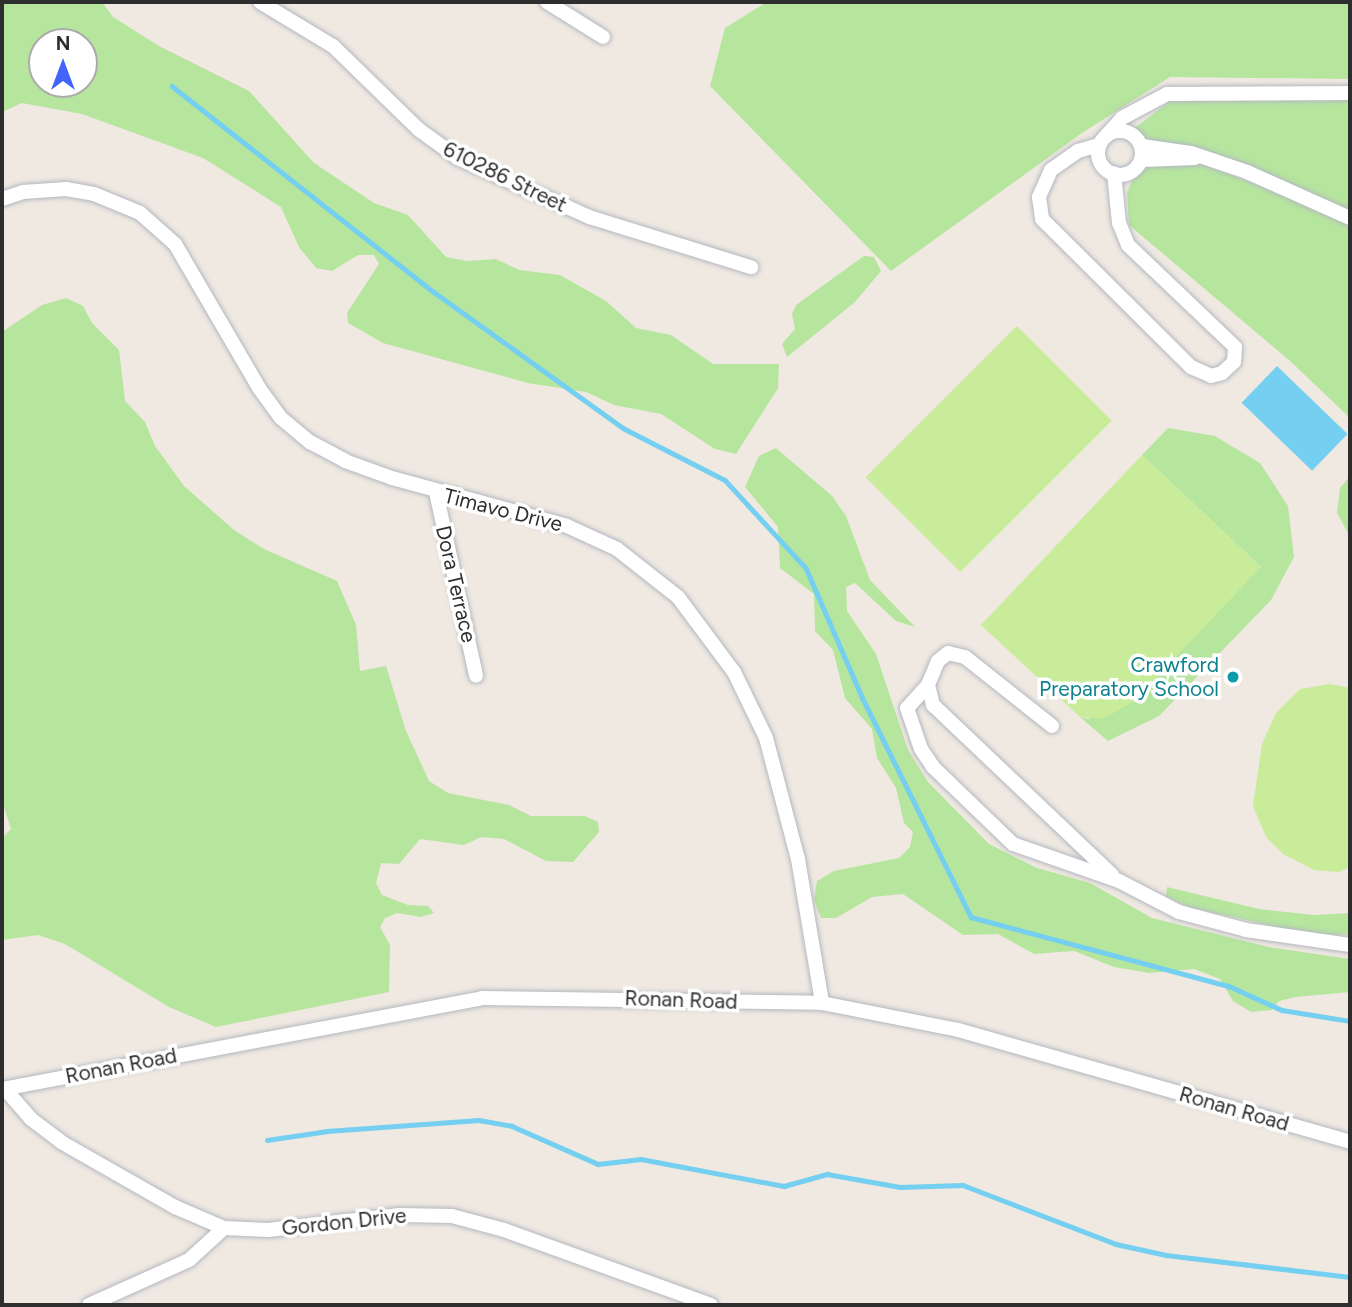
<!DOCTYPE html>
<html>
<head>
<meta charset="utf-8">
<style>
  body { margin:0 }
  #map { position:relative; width:1352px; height:1307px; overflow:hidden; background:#efe9e1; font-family:Figtree,sans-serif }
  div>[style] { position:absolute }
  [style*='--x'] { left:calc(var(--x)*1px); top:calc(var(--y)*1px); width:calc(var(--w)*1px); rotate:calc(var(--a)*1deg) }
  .green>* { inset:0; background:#b6e59e }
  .pitch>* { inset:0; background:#c9ec9a; transform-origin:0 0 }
  .water>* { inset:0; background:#75cff0; transform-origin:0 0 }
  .stream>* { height:4.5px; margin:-2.25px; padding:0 2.25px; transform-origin:2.25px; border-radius:2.25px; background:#75cff0 }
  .roads { filter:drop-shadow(0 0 2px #b4b7c1) drop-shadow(0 0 2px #b4b7c1) }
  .minor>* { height:14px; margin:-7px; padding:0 7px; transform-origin:7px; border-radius:7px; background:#fff }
  .minor>.ring { margin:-7px; padding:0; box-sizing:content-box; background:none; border:14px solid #fff; border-radius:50% }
  .dots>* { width:19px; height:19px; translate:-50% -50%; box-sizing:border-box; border:4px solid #fff; border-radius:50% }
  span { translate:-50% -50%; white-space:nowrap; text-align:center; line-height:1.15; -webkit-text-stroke:7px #fff; paint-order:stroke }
  .street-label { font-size:21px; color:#2e2e2e }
  .culture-label { font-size:21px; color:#0d838f }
  .right { translate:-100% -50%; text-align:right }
  .frame { position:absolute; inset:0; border:4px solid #2e2e2e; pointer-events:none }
  .north { position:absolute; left:28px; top:28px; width:70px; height:70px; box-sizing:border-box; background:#fff; border:2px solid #ababab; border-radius:50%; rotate:0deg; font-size:19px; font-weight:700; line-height:28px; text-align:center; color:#2e2e2e }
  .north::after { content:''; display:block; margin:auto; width:24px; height:32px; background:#4264fb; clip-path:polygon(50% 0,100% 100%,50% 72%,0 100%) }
</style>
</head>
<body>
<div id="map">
  <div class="green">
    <div style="clip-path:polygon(evenodd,2px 2px,102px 2px,113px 17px,159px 46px,249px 91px,314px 163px,374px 203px,408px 215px,446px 257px,467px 261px,496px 259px,519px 270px,560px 275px,606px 301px,636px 328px,671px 335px,713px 364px,779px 364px,778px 388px,736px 454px,715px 449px,661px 414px,614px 405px,586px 392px,528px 383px,383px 343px,348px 323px,347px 313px,379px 264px,374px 255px,358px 255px,332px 271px,316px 268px,299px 247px,281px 207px,203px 158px,82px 114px,22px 103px,2px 112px,2px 2px,84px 42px,84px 84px,42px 84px,42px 42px,84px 42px)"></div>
    <div style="clip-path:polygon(767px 2px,1350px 2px,1350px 79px,1170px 77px,1082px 133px,891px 271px,710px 86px,725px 28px)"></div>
    <div style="clip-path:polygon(1350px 96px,1350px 212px,1128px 133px,1173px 99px)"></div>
    <div style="clip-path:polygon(1195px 161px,1350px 221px,1350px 418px,1289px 360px,1129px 225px,1127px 193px,1135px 173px,1149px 163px)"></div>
    <div style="clip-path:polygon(864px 256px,874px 257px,881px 271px,855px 302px,787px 357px,782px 344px,795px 329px,792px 314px,796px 305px)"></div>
    <div style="clip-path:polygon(66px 298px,83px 306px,92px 323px,119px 350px,125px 401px,145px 422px,155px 446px,184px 486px,234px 530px,264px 549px,337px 581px,356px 625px,360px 671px,386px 666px,406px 731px,429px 781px,448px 793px,509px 805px,531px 816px,585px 816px,598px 822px,599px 832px,573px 862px,546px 861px,504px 839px,481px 837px,464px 845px,420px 839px,399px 864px,381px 863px,376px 883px,382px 895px,408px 905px,428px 906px,434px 913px,421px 917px,397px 913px,385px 918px,380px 927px,390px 945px,389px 992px,216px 1027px,169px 1007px,65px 944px,38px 935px,2px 940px,2px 838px,11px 829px,2px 801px,2px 332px,42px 305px)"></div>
    <div style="clip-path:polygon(1168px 428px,1215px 436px,1260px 463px,1288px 506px,1294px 557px,1271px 600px,1159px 716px,1108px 741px,1080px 717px,1089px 719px,1261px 567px,1142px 455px)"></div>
    <div style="clip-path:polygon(776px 448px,832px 496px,846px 516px,870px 580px,915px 627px,896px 621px,855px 583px,846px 587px,847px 611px,876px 654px,908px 750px,928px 782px,989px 844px,1037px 868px,1090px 883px,1152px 918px,1269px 947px,1350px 959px,1350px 992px,1295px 997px,1279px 1001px,1272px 1010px,1251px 1012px,1233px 1001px,1220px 979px,1194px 969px,1149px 973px,1114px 967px,1074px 951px,1034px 954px,998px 934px,963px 935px,903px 894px,872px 897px,836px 918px,821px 918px,814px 900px,817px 881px,834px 871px,899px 858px,910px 847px,913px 832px,904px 823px,896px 788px,877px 758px,872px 729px,845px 698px,833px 650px,815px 631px,814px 594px,780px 568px,778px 527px,745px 487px,759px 456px)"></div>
    <div style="clip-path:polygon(1350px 476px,1350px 554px,1349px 535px,1337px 513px,1340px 488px)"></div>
    <div style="clip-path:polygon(1167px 887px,1259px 909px,1314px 915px,1350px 913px,1350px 935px,1307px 934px,1189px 907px,1166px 896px)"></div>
  </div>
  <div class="pitch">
    <div style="left:1017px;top:326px;width:134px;height:214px;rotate:45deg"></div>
    <div style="clip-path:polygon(1142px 455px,1261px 567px,1134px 701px,1103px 719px,1080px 717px,981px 625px)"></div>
    <div style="clip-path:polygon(1330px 684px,1350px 688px,1350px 867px,1339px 872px,1314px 870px,1283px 854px,1266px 837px,1253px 806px,1262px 744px,1276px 713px,1300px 689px)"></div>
  </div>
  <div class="water">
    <div style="left:1277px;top:366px;width:98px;height:51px;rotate:44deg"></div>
  </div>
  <div class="stream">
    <div style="--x:172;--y:86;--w:333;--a:38.2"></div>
    <div style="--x:434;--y:292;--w:233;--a:35.7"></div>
    <div style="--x:623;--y:428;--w:114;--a:27"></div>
    <div style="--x:725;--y:480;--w:120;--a:47.4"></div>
    <div style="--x:806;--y:568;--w:141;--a:66.5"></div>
    <div style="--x:862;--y:697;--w:246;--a:63.6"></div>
    <div style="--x:971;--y:917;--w:267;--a:15"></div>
    <div style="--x:1229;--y:986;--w:58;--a:24.4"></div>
    <div style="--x:1282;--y:1010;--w:69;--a:9.2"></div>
    <div style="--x:267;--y:1140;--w:61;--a:-8.5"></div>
    <div style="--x:327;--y:1131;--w:152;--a:-4.1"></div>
    <div style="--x:479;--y:1120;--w:34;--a:10"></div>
    <div style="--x:512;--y:1126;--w:94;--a:23.8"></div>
    <div style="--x:598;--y:1164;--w:43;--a:-6.6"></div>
    <div style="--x:641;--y:1159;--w:146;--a:10.7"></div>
    <div style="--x:784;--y:1186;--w:45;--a:-15.6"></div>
    <div style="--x:827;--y:1174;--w:74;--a:10.1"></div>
    <div style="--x:900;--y:1187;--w:63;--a:-1.8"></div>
    <div style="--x:963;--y:1185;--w:164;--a:21.1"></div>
    <div style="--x:1116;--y:1244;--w:51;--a:12.4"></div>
    <div style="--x:1166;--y:1255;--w:185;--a:6.8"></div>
  </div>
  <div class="roads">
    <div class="minor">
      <div style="--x:260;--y:2;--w:85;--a:31.1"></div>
      <div style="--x:333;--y:46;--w:119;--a:44.3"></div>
      <div style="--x:418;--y:129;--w:49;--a:35.9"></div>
      <div style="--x:458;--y:158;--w:144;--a:24.2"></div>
      <div style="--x:589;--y:217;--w:170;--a:17.2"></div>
      <div style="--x:547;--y:2;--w:66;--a:32"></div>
      <div class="ring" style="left:1098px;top:131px;width:30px;height:30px"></div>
      <div style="--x:1106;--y:136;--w:24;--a:-48"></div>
      <div style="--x:1122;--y:118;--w:51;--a:-28.1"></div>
      <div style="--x:1167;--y:94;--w:183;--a:-0.3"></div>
      <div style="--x:1099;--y:145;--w:22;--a:164"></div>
      <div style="--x:1078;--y:151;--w:33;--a:145"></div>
      <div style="--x:1051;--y:170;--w:30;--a:114"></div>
      <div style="--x:1039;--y:197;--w:22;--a:82"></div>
      <div style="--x:1042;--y:219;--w:210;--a:44.8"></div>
      <div style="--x:1191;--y:367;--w:22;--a:24"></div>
      <div style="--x:1211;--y:376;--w:11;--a:-15"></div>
      <div style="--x:1222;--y:373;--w:16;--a:-43"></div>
      <div style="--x:1234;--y:362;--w:15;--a:-86"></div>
      <div style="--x:1235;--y:347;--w:148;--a:-136.4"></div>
      <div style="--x:1128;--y:245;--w:24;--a:-112"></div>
      <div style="--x:1119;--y:223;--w:50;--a:-95.7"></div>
      <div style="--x:1142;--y:146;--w:49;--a:8.1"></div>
      <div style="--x:1191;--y:153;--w:59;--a:18.7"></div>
      <div style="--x:1247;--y:172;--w:113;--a:24.1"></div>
      <div style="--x:1142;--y:160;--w:53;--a:-2.2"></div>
      <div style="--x:2;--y:199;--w:22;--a:-18"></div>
      <div style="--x:23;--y:192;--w:43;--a:-4"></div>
      <div style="--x:66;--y:189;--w:28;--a:10"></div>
      <div style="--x:94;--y:194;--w:50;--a:22.4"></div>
      <div style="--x:140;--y:213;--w:47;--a:41.5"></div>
      <div style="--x:175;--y:244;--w:167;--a:59.7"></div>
      <div style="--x:259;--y:388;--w:37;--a:54"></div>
      <div style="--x:281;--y:418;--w:38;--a:40"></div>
      <div style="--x:310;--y:442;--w:40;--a:28"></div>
      <div style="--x:345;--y:461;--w:50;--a:19.9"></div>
      <div style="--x:392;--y:478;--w:181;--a:15.3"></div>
      <div style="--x:567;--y:526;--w:55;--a:24.7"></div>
      <div style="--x:617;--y:549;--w:78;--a:38.2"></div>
      <div style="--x:678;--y:597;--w:94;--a:53.3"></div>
      <div style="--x:734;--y:672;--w:73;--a:64.1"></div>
      <div style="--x:766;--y:738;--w:125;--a:75.2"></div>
      <div style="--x:798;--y:859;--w:146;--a:80.5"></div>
      <div style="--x:436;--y:492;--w:188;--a:77.7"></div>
      <div style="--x:928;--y:685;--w:31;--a:132"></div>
      <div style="--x:907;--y:708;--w:43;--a:71.1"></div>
      <div style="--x:921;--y:749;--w:22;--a:56"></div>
      <div style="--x:933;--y:767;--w:111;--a:43.9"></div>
      <div style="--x:1013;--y:844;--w:112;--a:19.2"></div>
      <div style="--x:1119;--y:881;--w:68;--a:27.3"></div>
      <div style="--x:1179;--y:912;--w:69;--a:15"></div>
      <div style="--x:1246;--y:930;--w:105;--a:8.2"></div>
      <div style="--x:1052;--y:726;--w:111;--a:-141.6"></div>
      <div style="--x:965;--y:657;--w:17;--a:-167"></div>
      <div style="--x:948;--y:653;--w:13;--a:141"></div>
      <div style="--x:938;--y:661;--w:26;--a:113"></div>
      <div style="--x:928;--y:685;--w:21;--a:76"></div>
      <div style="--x:933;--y:705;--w:247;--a:43.5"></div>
      <div style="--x:2;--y:1089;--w:489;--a:-10.7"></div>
      <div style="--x:482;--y:998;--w:340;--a:0.8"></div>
      <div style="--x:822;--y:1003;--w:139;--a:11.2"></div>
      <div style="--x:958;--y:1030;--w:408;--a:15.9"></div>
      <div style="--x:5;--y:1089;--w:40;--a:49"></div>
      <div style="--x:31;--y:1119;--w:38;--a:37"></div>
      <div style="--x:61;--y:1142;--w:131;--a:29.7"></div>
      <div style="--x:175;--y:1207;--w:53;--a:23.2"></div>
      <div style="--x:224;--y:1228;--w:44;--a:2.6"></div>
      <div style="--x:268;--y:1230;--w:133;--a:-6.5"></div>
      <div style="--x:400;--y:1215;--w:52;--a:1.1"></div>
      <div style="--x:452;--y:1216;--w:54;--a:15.1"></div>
      <div style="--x:504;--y:1230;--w:220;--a:19.9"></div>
      <div style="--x:89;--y:1305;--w:110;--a:-24.2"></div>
      <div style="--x:189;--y:1260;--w:47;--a:-42.4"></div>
    </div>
  </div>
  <div class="dots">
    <div style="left:1233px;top:677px;background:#0f9aa8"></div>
  </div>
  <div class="street-label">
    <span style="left:505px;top:177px;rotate:26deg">610286 Street</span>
    <span style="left:503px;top:510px;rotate:14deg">Timavo Drive</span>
    <span style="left:456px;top:584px;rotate:77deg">Dora Terrace</span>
    <span style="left:681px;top:1000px;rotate:2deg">Ronan Road</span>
    <span style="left:121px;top:1066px;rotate:-11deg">Ronan Road</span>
    <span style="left:1234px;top:1109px;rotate:16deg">Ronan Road</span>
    <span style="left:344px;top:1222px;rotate:-6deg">Gordon Drive</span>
  </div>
  <div class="culture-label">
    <span class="right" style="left:1219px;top:677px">Crawford<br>Preparatory School</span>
  </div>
  <div class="frame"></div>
  <div class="north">N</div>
</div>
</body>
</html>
